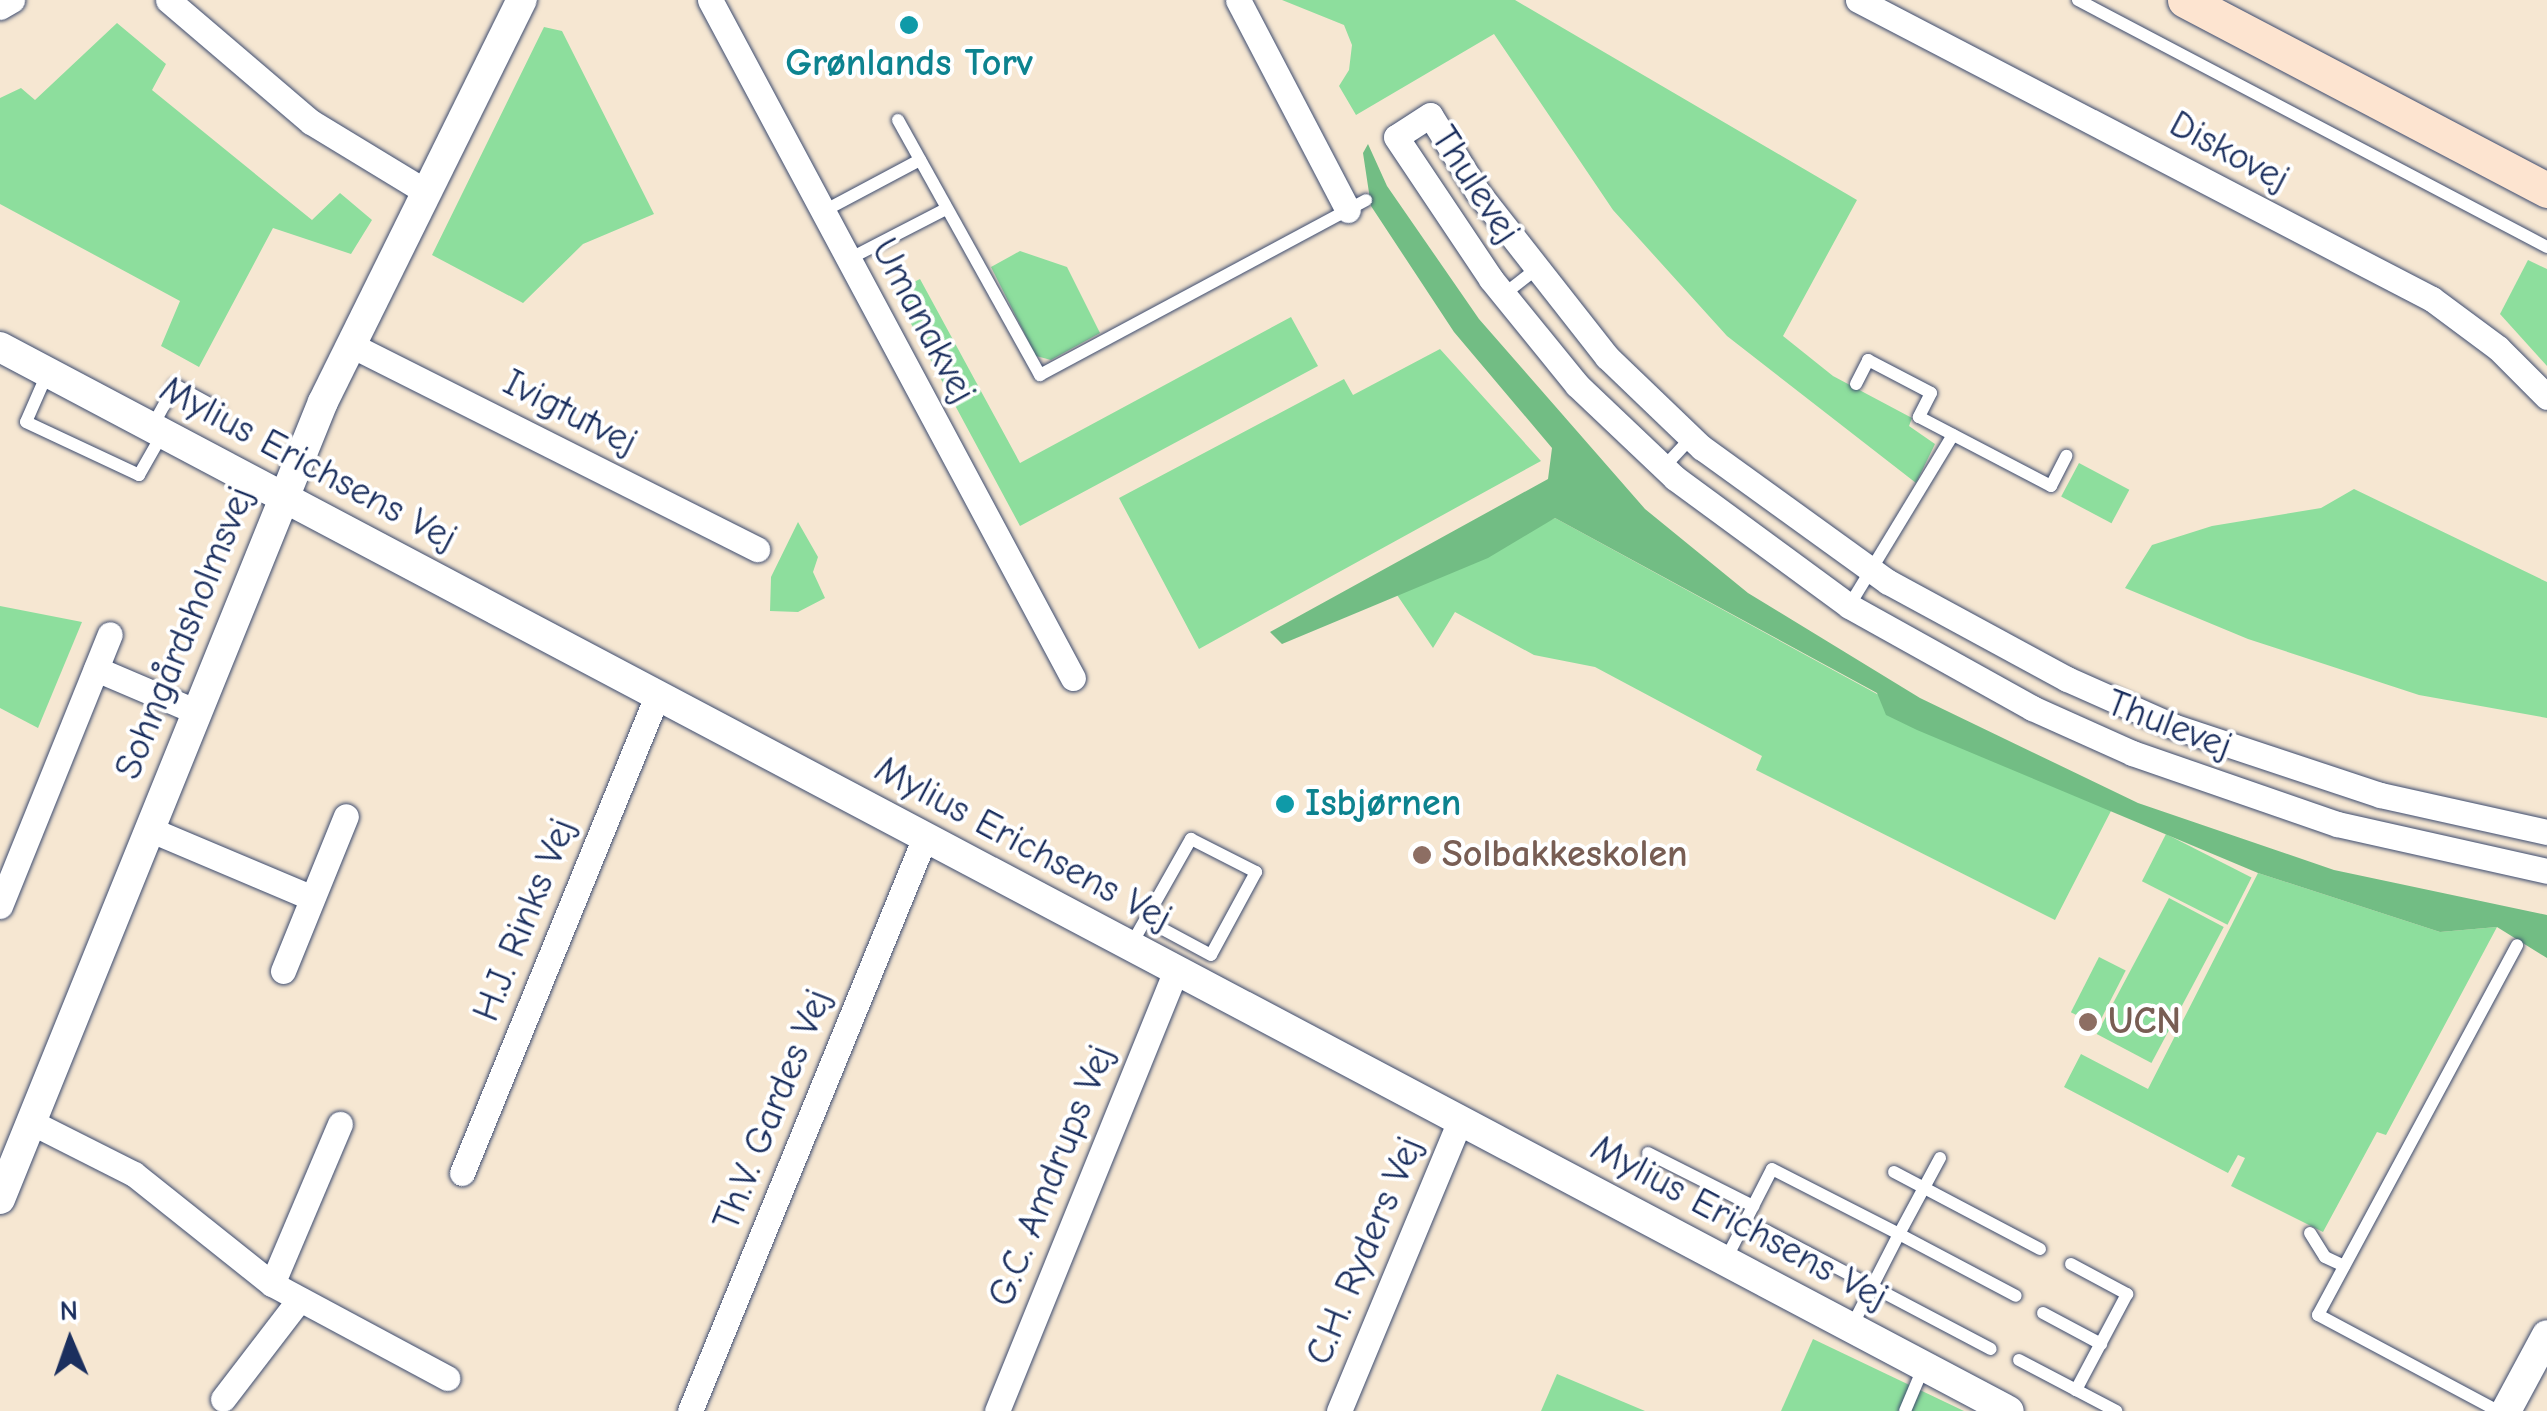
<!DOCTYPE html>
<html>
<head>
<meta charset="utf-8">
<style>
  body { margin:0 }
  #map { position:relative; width:2547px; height:1411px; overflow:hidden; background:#f6e7d2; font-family:"Comic Neue",sans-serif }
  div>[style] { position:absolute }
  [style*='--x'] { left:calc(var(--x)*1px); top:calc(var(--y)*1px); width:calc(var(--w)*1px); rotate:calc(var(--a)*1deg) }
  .green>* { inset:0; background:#8dde9d; transform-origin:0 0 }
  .forest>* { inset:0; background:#72bd84 }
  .roads { filter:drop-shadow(0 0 2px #3c4b6f) drop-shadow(0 0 2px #3c4b6f) }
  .service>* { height:12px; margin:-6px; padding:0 6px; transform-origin:6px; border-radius:6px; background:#fff }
  .minor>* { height:25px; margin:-12.5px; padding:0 12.5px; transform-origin:12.5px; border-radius:12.5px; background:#fff }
  .tertiary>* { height:30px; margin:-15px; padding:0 15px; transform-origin:15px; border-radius:15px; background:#fff }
  .secondary>* { height:35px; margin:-17.5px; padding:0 17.5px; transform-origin:17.5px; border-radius:17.5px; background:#fde4d0 }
  .dots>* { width:28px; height:28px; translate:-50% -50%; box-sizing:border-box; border:5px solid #fff; border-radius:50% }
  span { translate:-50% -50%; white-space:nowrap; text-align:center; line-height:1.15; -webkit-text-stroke:8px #fff; paint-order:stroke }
  .culture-label { font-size:38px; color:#0d838f; font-weight:700 }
  .left { translate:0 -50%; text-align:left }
  .street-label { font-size:38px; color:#1b2f5e }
  .education-label { font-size:38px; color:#785e54; font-weight:700 }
  .north { position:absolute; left:20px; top:1291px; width:100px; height:100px; -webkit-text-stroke:8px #fff; paint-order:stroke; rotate:358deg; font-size:28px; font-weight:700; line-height:40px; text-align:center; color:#1b2f5e }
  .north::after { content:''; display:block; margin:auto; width:35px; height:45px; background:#1b2f5e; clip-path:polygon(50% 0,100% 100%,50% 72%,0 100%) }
</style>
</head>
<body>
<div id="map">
  <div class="green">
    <div style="clip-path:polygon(1282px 0,1515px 0,1857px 200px,1783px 336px,1833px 376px,1912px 418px,1909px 426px,1935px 444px,1916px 483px,1727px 336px,1613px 210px,1494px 34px,1356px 115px,1339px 86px,1349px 70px,1352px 45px,1344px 25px)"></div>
    <div style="clip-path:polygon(117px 23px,166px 64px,152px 90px,312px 220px,340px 193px,372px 220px,351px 254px,273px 228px,199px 367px,161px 346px,180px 301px,0 204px,0 98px,21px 88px,35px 100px)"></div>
    <div style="clip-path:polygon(544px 27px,562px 31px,654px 214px,583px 244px,523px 303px,432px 255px)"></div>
    <div style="clip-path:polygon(1020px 251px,1067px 267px,1100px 333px,1051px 360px,1036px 356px,991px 267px)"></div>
    <div style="clip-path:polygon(2528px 260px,2547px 269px,2547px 366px,2500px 314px)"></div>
    <div style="clip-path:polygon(920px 279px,1020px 463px,1291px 317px,1318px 366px,1020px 526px,894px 292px)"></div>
    <div style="clip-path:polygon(1440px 349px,1541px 461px,1199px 649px,1119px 498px,1344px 379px,1353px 395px)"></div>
    <div style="left:2079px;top:463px;width:57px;height:38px;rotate:28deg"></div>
    <div style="clip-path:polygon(2354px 489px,2547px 582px,2547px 718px,2419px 695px,2248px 639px,2125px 588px,2152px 545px,2212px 526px,2321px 508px)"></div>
    <div style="clip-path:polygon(1555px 518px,1877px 694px,2112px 809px,2055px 920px,1756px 770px,1762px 756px,1595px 667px,1534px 655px,1455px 612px,1433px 648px,1395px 592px)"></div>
    <div style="clip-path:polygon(798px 522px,818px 557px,813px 572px,825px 598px,798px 612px,770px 611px,771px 577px)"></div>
    <div style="clip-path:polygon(0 606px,82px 622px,38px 728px,0 708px)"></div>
    <div style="left:2166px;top:834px;width:96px;height:53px;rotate:27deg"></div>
    <div style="clip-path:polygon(2258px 873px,2440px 932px,2497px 927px,2386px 1135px,2377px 1132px,2323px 1232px,2231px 1186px,2245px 1158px,2238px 1155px,2228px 1173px,2064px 1087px,2081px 1054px,2148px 1089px)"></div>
    <div style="left:2169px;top:898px;width:62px;height:154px;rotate:28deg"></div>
    <div style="left:2099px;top:957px;width:30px;height:62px;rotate:27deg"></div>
    <div style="clip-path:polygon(1813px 1339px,1964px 1411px,1781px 1411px)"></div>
    <div style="clip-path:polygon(1557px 1374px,1645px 1411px,1541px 1411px)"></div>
  </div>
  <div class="forest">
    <div style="clip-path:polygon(1368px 144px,1387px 186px,1479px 319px,1645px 509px,1748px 593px,1920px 698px,2138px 803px,2334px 870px,2547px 915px,2547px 958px,2497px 927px,2440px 932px,2258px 873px,1917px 730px,1886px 715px,1877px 693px,1555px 518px,1488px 558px,1282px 644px,1270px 632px,1548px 479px,1552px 448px,1454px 332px,1371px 206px,1363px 153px)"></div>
  </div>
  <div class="roads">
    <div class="service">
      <div style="--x:2078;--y:0;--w:530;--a:27.77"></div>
      <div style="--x:898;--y:120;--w:292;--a:60.9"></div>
      <div style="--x:1040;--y:375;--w:370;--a:-28.2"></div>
      <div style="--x:822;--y:212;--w:111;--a:-28"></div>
      <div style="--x:847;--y:260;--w:111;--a:-27.3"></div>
      <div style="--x:1503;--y:295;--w:41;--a:-38"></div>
      <div style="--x:47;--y:374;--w:52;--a:113.6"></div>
      <div style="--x:26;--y:422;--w:125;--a:25.1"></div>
      <div style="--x:139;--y:475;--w:48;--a:-60.3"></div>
      <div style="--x:1856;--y:384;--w:27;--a:-63"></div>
      <div style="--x:1868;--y:360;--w:71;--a:27.6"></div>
      <div style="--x:1931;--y:393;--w:27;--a:117"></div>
      <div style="--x:1919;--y:417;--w:149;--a:27.6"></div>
      <div style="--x:2051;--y:486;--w:34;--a:-63"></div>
      <div style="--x:152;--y:427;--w:48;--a:-61.3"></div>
      <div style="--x:175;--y:385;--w:50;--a:28.6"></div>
      <div style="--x:1663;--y:468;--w:41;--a:-47"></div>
      <div style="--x:1849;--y:606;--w:200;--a:-58.7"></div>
      <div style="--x:1131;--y:945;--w:122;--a:-60.5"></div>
      <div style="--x:1191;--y:839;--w:73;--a:26.9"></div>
      <div style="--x:1256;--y:872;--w:94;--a:118.5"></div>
      <div style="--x:1211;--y:955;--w:74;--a:-151.7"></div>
      <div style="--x:1648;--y:1153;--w:118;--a:26.8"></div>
      <div style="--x:1940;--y:1158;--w:86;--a:118.3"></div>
      <div style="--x:1899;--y:1234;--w:132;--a:27.9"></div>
      <div style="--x:1894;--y:1172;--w:165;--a:27.8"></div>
      <div style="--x:1765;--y:1230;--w:255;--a:27.8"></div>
      <div style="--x:2310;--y:1233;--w:28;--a:58"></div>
      <div style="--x:2325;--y:1257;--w:21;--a:25"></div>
      <div style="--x:1725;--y:1261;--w:103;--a:-62.9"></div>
      <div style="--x:1772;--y:1169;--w:143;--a:27.1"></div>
      <div style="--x:1899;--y:1234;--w:103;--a:117.1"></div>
      <div style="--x:2071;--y:1264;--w:64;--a:28.2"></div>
      <div style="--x:2127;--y:1294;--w:109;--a:118"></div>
      <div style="--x:2043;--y:1313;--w:66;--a:28.1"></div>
      <div style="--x:2019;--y:1360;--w:110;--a:27.7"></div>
      <div style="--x:1905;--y:1411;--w:49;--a:-67.1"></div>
      <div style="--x:2498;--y:1411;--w:204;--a:-151.9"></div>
      <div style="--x:2318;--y:1315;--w:420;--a:-61.7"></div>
    </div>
    <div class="minor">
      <div style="--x:168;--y:0;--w:188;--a:40.5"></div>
      <div style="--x:311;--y:122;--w:131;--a:31.3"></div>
      <div style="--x:710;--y:0;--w:769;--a:61.84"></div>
      <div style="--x:1238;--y:0;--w:237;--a:62.4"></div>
      <div style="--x:1858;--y:0;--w:647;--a:27.52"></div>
      <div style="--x:2432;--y:299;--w:82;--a:36.6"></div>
      <div style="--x:2498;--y:348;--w:69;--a:45"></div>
      <div style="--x:0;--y:7;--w:14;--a:-30"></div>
      <div style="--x:349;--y:344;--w:457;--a:26.7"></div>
      <div style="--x:96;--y:669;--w:110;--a:23.1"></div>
      <div style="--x:149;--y:829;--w:177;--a:22.9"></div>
      <div style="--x:2547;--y:832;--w:171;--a:-167.5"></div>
      <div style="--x:2380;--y:795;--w:218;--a:-161.6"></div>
      <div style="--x:2173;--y:726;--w:116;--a:-156.1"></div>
      <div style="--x:2067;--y:679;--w:204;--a:-151.5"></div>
      <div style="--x:1888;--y:582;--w:229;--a:-144.2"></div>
      <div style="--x:1702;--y:448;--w:132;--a:-136.2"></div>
      <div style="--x:1607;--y:357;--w:211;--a:-128.1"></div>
      <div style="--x:1477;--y:191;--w:89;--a:-121.7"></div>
      <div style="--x:1430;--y:115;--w:40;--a:147.1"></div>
      <div style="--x:1396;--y:137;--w:171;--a:56.2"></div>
      <div style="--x:1491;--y:279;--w:136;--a:50.9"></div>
      <div style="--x:1577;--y:385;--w:135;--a:43.5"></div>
      <div style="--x:1675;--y:478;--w:216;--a:36.3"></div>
      <div style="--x:1849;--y:606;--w:210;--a:29.1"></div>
      <div style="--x:2032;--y:708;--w:110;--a:24.2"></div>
      <div style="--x:2132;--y:753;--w:217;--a:19.1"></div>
      <div style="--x:2337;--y:824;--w:215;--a:12.6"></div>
      <div style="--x:0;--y:906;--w:293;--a:-68"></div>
      <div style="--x:283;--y:971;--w:167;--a:-67.9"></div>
      <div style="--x:31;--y:1122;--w:115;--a:26.8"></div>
      <div style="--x:134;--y:1174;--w:176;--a:38.6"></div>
      <div style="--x:272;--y:1284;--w:199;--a:28.2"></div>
      <div style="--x:462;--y:1173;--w:515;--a:-67.77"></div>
      <div style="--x:272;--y:1284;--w:174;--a:-67"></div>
      <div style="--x:223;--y:1399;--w:125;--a:-52.5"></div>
      <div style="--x:690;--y:1411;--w:620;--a:-67.74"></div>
      <div style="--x:997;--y:1411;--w:476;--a:-67.9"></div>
      <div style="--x:1339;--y:1411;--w:315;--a:-67.4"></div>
    </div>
    <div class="tertiary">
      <div style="--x:0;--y:347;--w:2273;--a:27.91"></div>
      <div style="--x:0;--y:1199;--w:860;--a:-67.94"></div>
      <div style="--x:323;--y:402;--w:449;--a:-63.7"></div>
      <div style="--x:2506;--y:1411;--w:86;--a:-61.7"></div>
    </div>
    <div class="secondary">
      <div style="--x:2185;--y:0;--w:409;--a:27.7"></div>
    </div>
  </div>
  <div class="dots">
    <div style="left:909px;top:25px;background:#0f9aa8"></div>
    <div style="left:1285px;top:804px;background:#0f9aa8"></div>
    <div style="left:1422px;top:855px;background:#8d6e63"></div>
    <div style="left:2088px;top:1022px;background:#8d6e63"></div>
  </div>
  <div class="culture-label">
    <span style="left:909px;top:64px">Grønlands Torv</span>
    <span class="left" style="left:1305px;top:804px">Isbjørnen</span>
  </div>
  <div class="street-label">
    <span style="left:2229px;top:152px;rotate:28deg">Diskovej</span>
    <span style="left:1475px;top:185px;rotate:57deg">Thulevej</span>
    <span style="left:923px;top:321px;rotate:62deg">Umanakvej</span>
    <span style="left:570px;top:413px;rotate:27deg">Ivigtutvej</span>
    <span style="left:308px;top:464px;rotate:28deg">Mylius Erichsens Vej</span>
    <span style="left:185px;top:633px;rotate:-68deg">Sohngårdsholmsvej</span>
    <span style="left:2169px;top:725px;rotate:21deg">Thulevej</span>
    <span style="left:1023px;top:844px;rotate:28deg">Mylius Erichsens Vej</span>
    <span style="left:525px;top:920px;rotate:-68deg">H.J. Rinks Vej</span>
    <span style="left:773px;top:1110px;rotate:-68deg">Th.V. Gardes Vej</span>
    <span style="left:1052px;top:1176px;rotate:-68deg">G.C. Amdrups Vej</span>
    <span style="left:1739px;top:1223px;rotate:28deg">Mylius Erichsens Vej</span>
    <span style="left:1365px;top:1251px;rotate:-67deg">C.H. Ryders Vej</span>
  </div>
  <div class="education-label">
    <span class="left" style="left:1442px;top:855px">Solbakkeskolen</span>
    <span class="left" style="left:2108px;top:1022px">UCN</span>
  </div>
  <div class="north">N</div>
</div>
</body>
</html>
